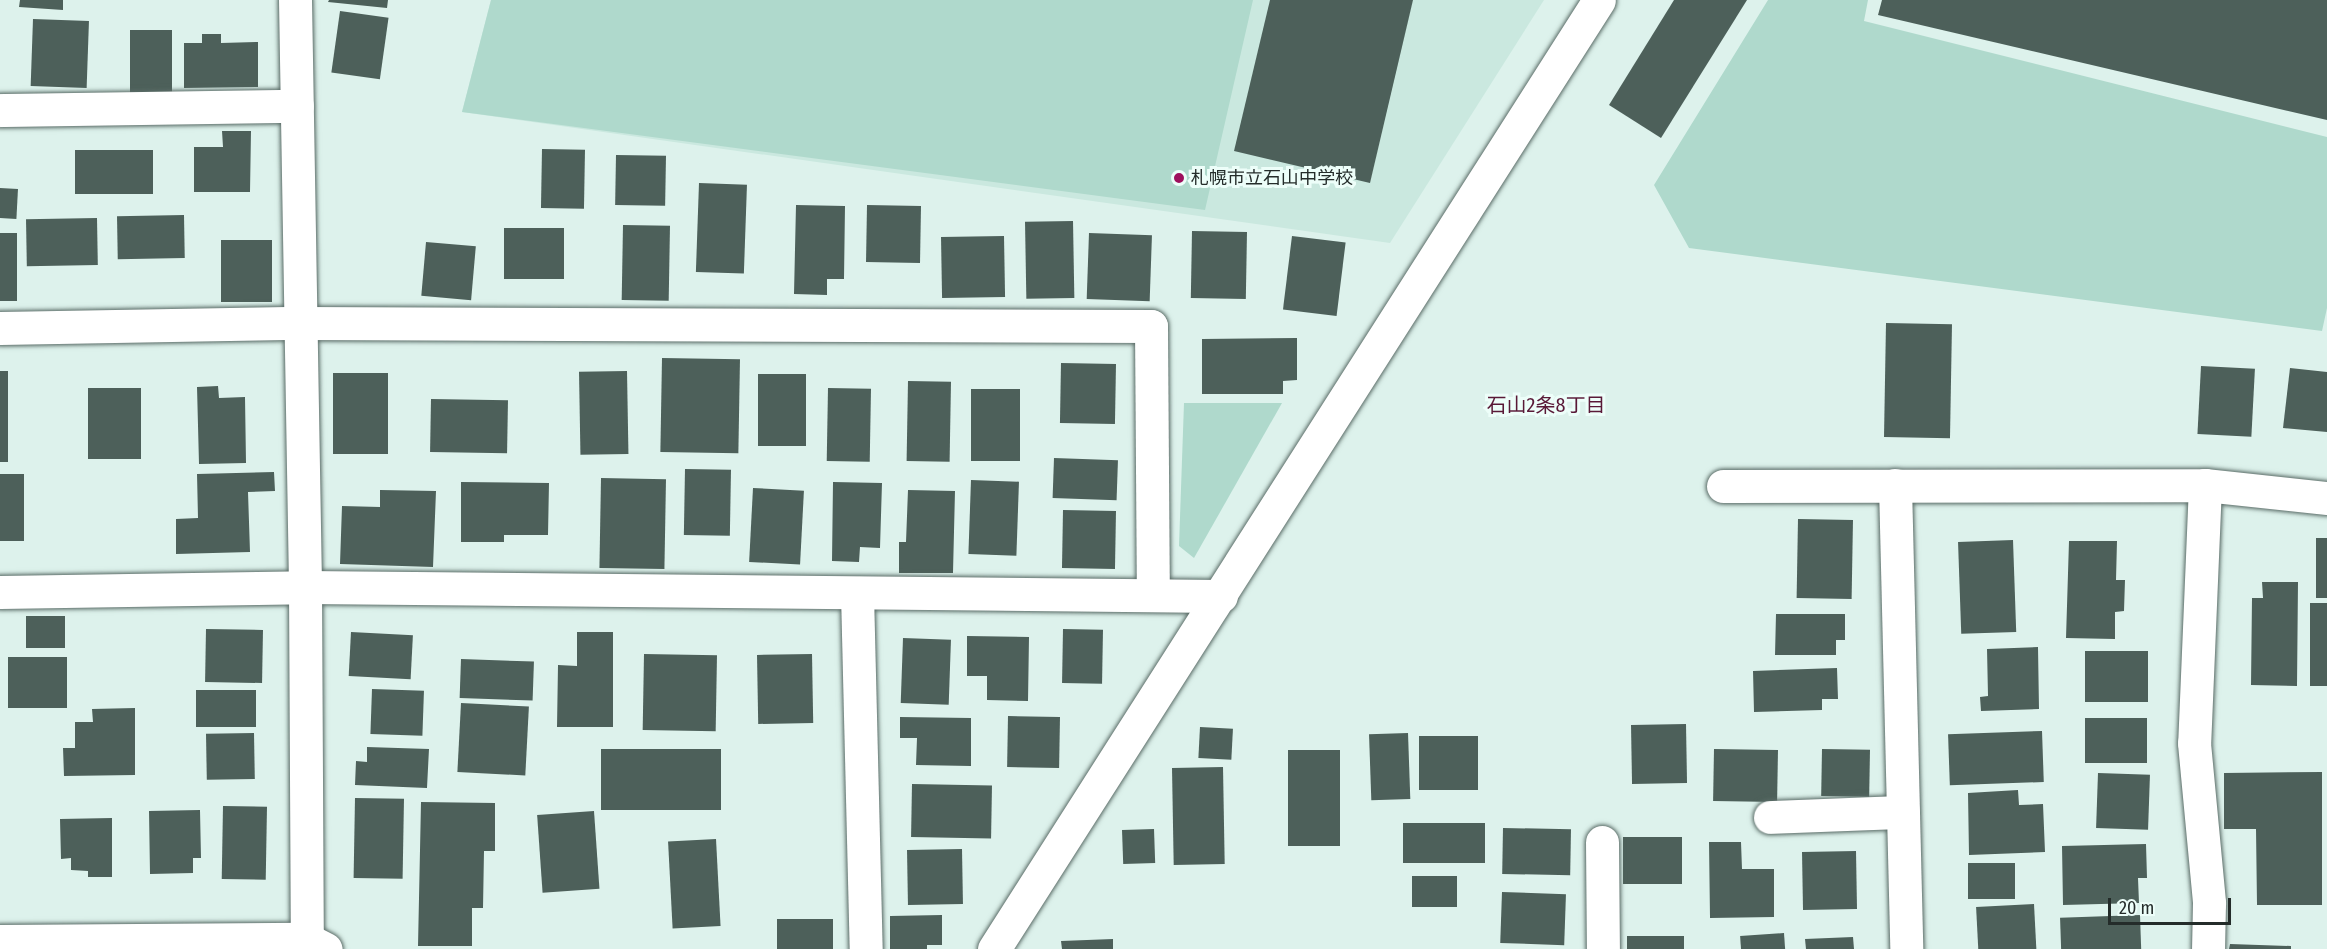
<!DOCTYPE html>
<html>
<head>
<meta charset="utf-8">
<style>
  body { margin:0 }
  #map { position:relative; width:2327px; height:949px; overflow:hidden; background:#ddf2ec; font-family:"Fira Sans Condensed","Noto Sans JP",sans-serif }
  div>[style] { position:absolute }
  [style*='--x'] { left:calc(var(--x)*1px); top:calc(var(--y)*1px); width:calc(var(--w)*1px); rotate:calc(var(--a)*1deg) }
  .built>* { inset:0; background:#cae8df }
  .green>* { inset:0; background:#afd9cc }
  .building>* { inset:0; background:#4d605a; transform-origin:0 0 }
  .roads { filter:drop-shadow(0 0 2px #5a6c67) drop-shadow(0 0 2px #5a6c67) }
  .minor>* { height:33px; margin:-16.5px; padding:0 16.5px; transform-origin:16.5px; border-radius:16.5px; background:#fff }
  .dots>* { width:16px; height:16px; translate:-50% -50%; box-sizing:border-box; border:3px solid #edfef9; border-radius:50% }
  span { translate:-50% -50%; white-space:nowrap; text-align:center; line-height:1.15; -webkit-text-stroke:6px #edfef9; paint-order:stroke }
  .poi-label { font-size:18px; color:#242c2a }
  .left { translate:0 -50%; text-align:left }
  .neighbourhood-label { font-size:20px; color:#591937 }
  .scale { position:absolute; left:2108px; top:898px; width:123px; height:27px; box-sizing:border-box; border:3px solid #242c2a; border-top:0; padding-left:8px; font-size:18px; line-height:21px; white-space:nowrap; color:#242c2a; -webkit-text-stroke:4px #edfef9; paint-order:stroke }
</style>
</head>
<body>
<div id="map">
  <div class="built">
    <div style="clip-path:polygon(491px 0,1544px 0,1390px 243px,462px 112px)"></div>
  </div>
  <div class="green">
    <div style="clip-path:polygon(491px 0,1253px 0,1205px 210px,462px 112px)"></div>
    <div style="clip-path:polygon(1768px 0,1868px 0,1864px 21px,2327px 137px,2327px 308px,2322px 331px,1689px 248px,1654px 185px)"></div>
    <div style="clip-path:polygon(1184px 403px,1282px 403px,1194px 558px,1179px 546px)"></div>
  </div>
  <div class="building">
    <div style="clip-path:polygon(20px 0,63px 0,63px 10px,19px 7px)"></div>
    <div style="clip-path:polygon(329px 0,388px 0,387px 8px,328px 2px)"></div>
    <div style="clip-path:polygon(1270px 0,1413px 0,1370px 183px,1234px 151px)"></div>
    <div style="clip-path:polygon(1674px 0,1747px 0,1661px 138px,1609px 105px)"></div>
    <div style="clip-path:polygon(1882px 0,2327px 0,2327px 120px,1878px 15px)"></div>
    <div style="left:340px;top:11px;width:49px;height:62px;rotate:8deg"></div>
    <div style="left:33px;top:19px;width:56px;height:67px;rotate:2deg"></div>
    <div style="left:130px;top:30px;width:42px;height:64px"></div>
    <div style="clip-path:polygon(202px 34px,221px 34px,221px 43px,258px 42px,258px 87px,184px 88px,184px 43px,202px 43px)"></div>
    <div style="clip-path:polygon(222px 131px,251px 131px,250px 192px,194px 192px,194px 147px,223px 147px)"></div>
    <div style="left:542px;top:149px;width:43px;height:59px;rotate:1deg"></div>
    <div style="left:75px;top:150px;width:78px;height:44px"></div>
    <div style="left:616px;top:155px;width:50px;height:50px;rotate:1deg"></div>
    <div style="left:699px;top:183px;width:48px;height:89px;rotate:2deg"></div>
    <div style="left:0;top:188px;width:18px;height:30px;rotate:3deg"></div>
    <div style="clip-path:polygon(796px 205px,845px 206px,844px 279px,827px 279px,827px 295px,794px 294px)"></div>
    <div style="left:921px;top:206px;width:57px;height:54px;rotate:91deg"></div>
    <div style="left:184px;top:215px;width:43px;height:67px;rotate:89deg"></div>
    <div style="left:97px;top:218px;width:47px;height:71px;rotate:89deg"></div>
    <div style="left:1073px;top:221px;width:77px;height:48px;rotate:89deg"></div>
    <div style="left:623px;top:225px;width:47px;height:75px;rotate:1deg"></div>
    <div style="left:504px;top:228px;width:60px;height:51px"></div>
    <div style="left:1192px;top:231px;width:55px;height:67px;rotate:1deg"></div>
    <div style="left:0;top:233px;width:17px;height:68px"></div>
    <div style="left:1089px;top:233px;width:63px;height:66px;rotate:2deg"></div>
    <div style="left:1004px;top:236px;width:61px;height:63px;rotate:89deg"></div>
    <div style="left:1292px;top:236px;width:54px;height:74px;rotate:7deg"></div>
    <div style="left:272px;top:240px;width:62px;height:51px;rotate:90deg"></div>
    <div style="left:426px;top:242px;width:50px;height:54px;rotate:5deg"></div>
    <div style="left:1886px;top:323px;width:66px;height:114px;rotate:1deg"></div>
    <div style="clip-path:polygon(1297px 338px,1297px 380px,1283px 381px,1283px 394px,1202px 394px,1202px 339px)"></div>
    <div style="left:662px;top:358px;width:78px;height:94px;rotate:1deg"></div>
    <div style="left:1061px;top:363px;width:55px;height:60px;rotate:1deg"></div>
    <div style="left:2201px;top:366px;width:54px;height:68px;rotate:3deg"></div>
    <div style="clip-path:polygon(2290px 368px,2327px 372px,2327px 432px,2283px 428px)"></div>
    <div style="left:0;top:371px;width:8px;height:91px"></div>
    <div style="left:627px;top:371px;width:83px;height:48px;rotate:89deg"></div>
    <div style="left:333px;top:373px;width:55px;height:81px"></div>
    <div style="left:758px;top:374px;width:48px;height:72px"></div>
    <div style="left:908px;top:381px;width:43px;height:80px;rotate:1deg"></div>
    <div style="clip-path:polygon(218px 386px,219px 398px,245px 397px,246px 463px,199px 464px,197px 387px)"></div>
    <div style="left:88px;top:388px;width:53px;height:71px"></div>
    <div style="left:828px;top:388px;width:43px;height:73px;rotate:1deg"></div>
    <div style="left:971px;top:389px;width:49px;height:72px"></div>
    <div style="left:431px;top:399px;width:77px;height:53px;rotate:1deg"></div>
    <div style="left:1054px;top:458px;width:64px;height:40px;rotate:2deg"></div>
    <div style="left:685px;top:469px;width:46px;height:66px;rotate:1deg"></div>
    <div style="clip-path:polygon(274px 472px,275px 491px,248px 492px,250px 552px,176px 554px,176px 519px,198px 518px,197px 474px)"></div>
    <div style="left:0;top:474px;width:24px;height:67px"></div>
    <div style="left:601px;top:478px;width:65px;height:90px;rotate:1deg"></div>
    <div style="left:971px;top:480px;width:48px;height:74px;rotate:2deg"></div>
    <div style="clip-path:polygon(461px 482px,549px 483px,548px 535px,504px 535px,504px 542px,461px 542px)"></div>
    <div style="clip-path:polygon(833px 482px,882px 483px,880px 548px,860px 547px,859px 562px,832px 561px)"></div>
    <div style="left:753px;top:488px;width:51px;height:74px;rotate:3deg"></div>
    <div style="clip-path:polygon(380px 490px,436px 491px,433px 567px,340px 564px,342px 506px,380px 507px)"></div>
    <div style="clip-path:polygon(908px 490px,955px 491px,953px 573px,899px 573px,899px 542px,906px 542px)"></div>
    <div style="left:1063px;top:510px;width:53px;height:58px;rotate:1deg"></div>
    <div style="left:1798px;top:519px;width:55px;height:79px;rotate:1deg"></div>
    <div style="left:2316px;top:538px;width:11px;height:60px"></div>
    <div style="left:2013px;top:540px;width:92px;height:55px;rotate:88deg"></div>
    <div style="clip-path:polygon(2069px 541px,2117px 541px,2116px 580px,2125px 580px,2124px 611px,2115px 612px,2115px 639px,2066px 638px)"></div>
    <div style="clip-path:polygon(2262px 582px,2298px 582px,2297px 686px,2251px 685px,2252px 598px,2263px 598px)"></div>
    <div style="left:2310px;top:603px;width:17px;height:83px"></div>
    <div style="clip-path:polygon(1776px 614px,1845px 614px,1845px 640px,1836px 640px,1836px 655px,1775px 655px)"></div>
    <div style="left:26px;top:616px;width:39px;height:32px"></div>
    <div style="left:206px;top:629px;width:57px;height:53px;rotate:1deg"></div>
    <div style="left:1063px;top:629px;width:40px;height:54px;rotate:1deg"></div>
    <div style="left:351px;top:632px;width:62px;height:44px;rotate:3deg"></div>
    <div style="clip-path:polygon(577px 632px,613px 632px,613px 727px,557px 727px,558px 665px,577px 666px)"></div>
    <div style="clip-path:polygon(967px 636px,1029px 637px,1028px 701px,987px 700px,987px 676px,967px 676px)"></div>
    <div style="left:903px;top:638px;width:48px;height:65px;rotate:2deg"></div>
    <div style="clip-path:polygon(2038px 647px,2039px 709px,1981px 711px,1980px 697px,1988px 696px,1987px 649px)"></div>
    <div style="left:2085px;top:651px;width:63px;height:51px"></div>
    <div style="left:644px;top:654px;width:73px;height:76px;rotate:1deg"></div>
    <div style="left:812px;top:654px;width:69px;height:55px;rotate:89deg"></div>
    <div style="left:8px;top:657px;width:59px;height:51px"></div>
    <div style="left:461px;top:659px;width:73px;height:39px;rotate:2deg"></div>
    <div style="clip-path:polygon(1837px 668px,1838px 699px,1822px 699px,1822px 710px,1754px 712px,1753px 671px)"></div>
    <div style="left:372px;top:689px;width:52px;height:45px;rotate:2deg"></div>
    <div style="left:196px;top:690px;width:60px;height:37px"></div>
    <div style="left:461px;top:703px;width:68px;height:69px;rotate:3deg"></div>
    <div style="clip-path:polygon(135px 708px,135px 775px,64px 776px,63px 748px,75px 748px,75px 722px,93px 722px,92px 709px)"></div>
    <div style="left:1008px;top:716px;width:52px;height:51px;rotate:1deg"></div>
    <div style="clip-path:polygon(900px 717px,971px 718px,971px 766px,916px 765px,917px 738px,900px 738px)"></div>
    <div style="left:2085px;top:718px;width:62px;height:45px"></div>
    <div style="left:1686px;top:724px;width:59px;height:55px;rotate:89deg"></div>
    <div style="left:1200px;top:727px;width:33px;height:31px;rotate:3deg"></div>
    <div style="left:2042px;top:731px;width:51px;height:94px;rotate:88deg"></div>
    <div style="left:254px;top:733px;width:46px;height:48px;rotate:89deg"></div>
    <div style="left:1408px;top:733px;width:66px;height:39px;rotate:88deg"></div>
    <div style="left:1419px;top:736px;width:59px;height:54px"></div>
    <div style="clip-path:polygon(367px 747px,429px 749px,427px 788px,355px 785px,356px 761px,367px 762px)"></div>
    <div style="left:601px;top:749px;width:120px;height:61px"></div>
    <div style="left:1714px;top:749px;width:64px;height:52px;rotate:1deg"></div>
    <div style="left:1822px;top:749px;width:48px;height:47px;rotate:1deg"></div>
    <div style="left:1340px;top:750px;width:96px;height:52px;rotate:90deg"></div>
    <div style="left:1223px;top:767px;width:97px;height:51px;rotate:89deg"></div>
    <div style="clip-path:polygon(2322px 772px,2322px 905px,2257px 905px,2256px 829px,2224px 829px,2224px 773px)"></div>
    <div style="left:2098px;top:773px;width:52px;height:55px;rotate:2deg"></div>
    <div style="left:912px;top:784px;width:80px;height:53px;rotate:1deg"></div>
    <div style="clip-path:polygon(2018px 790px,2019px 805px,2043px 804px,2045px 852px,1969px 855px,1968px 793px)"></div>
    <div style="left:355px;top:798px;width:49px;height:80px;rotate:1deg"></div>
    <div style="clip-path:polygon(421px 802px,495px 803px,495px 851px,484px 851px,483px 908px,472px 908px,472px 946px,418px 946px)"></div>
    <div style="left:223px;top:806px;width:44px;height:73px;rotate:1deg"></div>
    <div style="clip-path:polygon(200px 810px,201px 858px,193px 858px,193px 873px,150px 874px,149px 811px)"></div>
    <div style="left:594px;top:811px;width:78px;height:57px;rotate:86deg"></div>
    <div style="clip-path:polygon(112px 818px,112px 877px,88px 877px,88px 871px,71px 870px,71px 858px,61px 859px,60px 819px)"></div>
    <div style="left:1403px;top:823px;width:82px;height:40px"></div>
    <div style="left:1503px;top:828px;width:68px;height:46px;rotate:1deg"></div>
    <div style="left:1154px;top:829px;width:34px;height:32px;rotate:88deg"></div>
    <div style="left:1623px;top:837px;width:59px;height:47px"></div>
    <div style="left:716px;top:839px;width:87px;height:48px;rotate:87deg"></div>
    <div style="clip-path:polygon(1709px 842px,1741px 842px,1742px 869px,1774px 869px,1774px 917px,1710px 918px)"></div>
    <div style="clip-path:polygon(2146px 844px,2147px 878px,2138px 878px,2139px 903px,2063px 905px,2062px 846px)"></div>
    <div style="left:962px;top:849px;width:55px;height:55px;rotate:89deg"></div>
    <div style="left:1856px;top:851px;width:58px;height:54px;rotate:89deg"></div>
    <div style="left:1968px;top:863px;width:47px;height:36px"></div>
    <div style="left:1412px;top:876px;width:45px;height:31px"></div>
    <div style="left:1502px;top:892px;width:64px;height:51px;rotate:2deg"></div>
    <div style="left:2034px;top:904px;width:45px;height:58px;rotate:87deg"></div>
    <div style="clip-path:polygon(942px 915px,942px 945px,927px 945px,927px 949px,890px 949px,890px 916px)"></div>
    <div style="left:2140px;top:915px;width:34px;height:80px;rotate:88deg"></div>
    <div style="left:777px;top:919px;width:56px;height:30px"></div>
    <div style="left:1784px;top:933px;width:16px;height:44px;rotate:86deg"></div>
    <div style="left:1684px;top:936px;width:13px;height:57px;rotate:90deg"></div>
    <div style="clip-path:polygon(1853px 937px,1854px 949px,1806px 949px,1805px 939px)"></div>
    <div style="clip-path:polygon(1113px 939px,1113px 949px,1062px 949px,1061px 941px)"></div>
    <div style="clip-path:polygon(2230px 944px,2291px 946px,2291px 949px,2229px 949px)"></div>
  </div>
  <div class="roads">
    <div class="minor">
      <div style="--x:295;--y:0;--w:587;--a:89.02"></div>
      <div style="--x:305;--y:587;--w:362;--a:89.7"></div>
      <div style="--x:0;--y:110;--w:297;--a:-0.8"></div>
      <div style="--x:0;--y:328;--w:301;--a:-1"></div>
      <div style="--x:301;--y:323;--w:850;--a:0.2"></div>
      <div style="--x:1151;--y:326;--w:269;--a:89.6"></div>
      <div style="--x:1895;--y:485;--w:464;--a:88.6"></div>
      <div style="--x:2205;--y:485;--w:258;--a:92.4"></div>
      <div style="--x:2194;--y:743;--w:161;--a:84.6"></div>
      <div style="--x:2209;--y:903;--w:46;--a:91.2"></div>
      <div style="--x:1723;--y:486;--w:482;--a:-0.1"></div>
      <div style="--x:2205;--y:485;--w:123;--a:6.1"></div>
      <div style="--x:0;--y:592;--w:305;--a:-0.9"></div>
      <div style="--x:305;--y:587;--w:916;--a:0.56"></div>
      <div style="--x:857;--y:593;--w:356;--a:88.6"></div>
      <div style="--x:1770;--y:817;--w:133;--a:-2.2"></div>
      <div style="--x:1602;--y:842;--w:107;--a:89.5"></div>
      <div style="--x:0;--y:941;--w:306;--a:-0.4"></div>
      <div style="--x:306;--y:939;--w:22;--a:27"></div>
      <div style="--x:994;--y:949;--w:1125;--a:-57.48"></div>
    </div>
  </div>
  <div class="dots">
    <div style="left:1179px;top:178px;background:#9e105d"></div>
  </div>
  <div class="poi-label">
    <span class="left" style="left:1191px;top:178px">札幌市立石山中学校</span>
  </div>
  <div class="neighbourhood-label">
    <span style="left:1546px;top:405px">石山2条8丁目</span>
  </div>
  <div class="scale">20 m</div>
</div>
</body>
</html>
